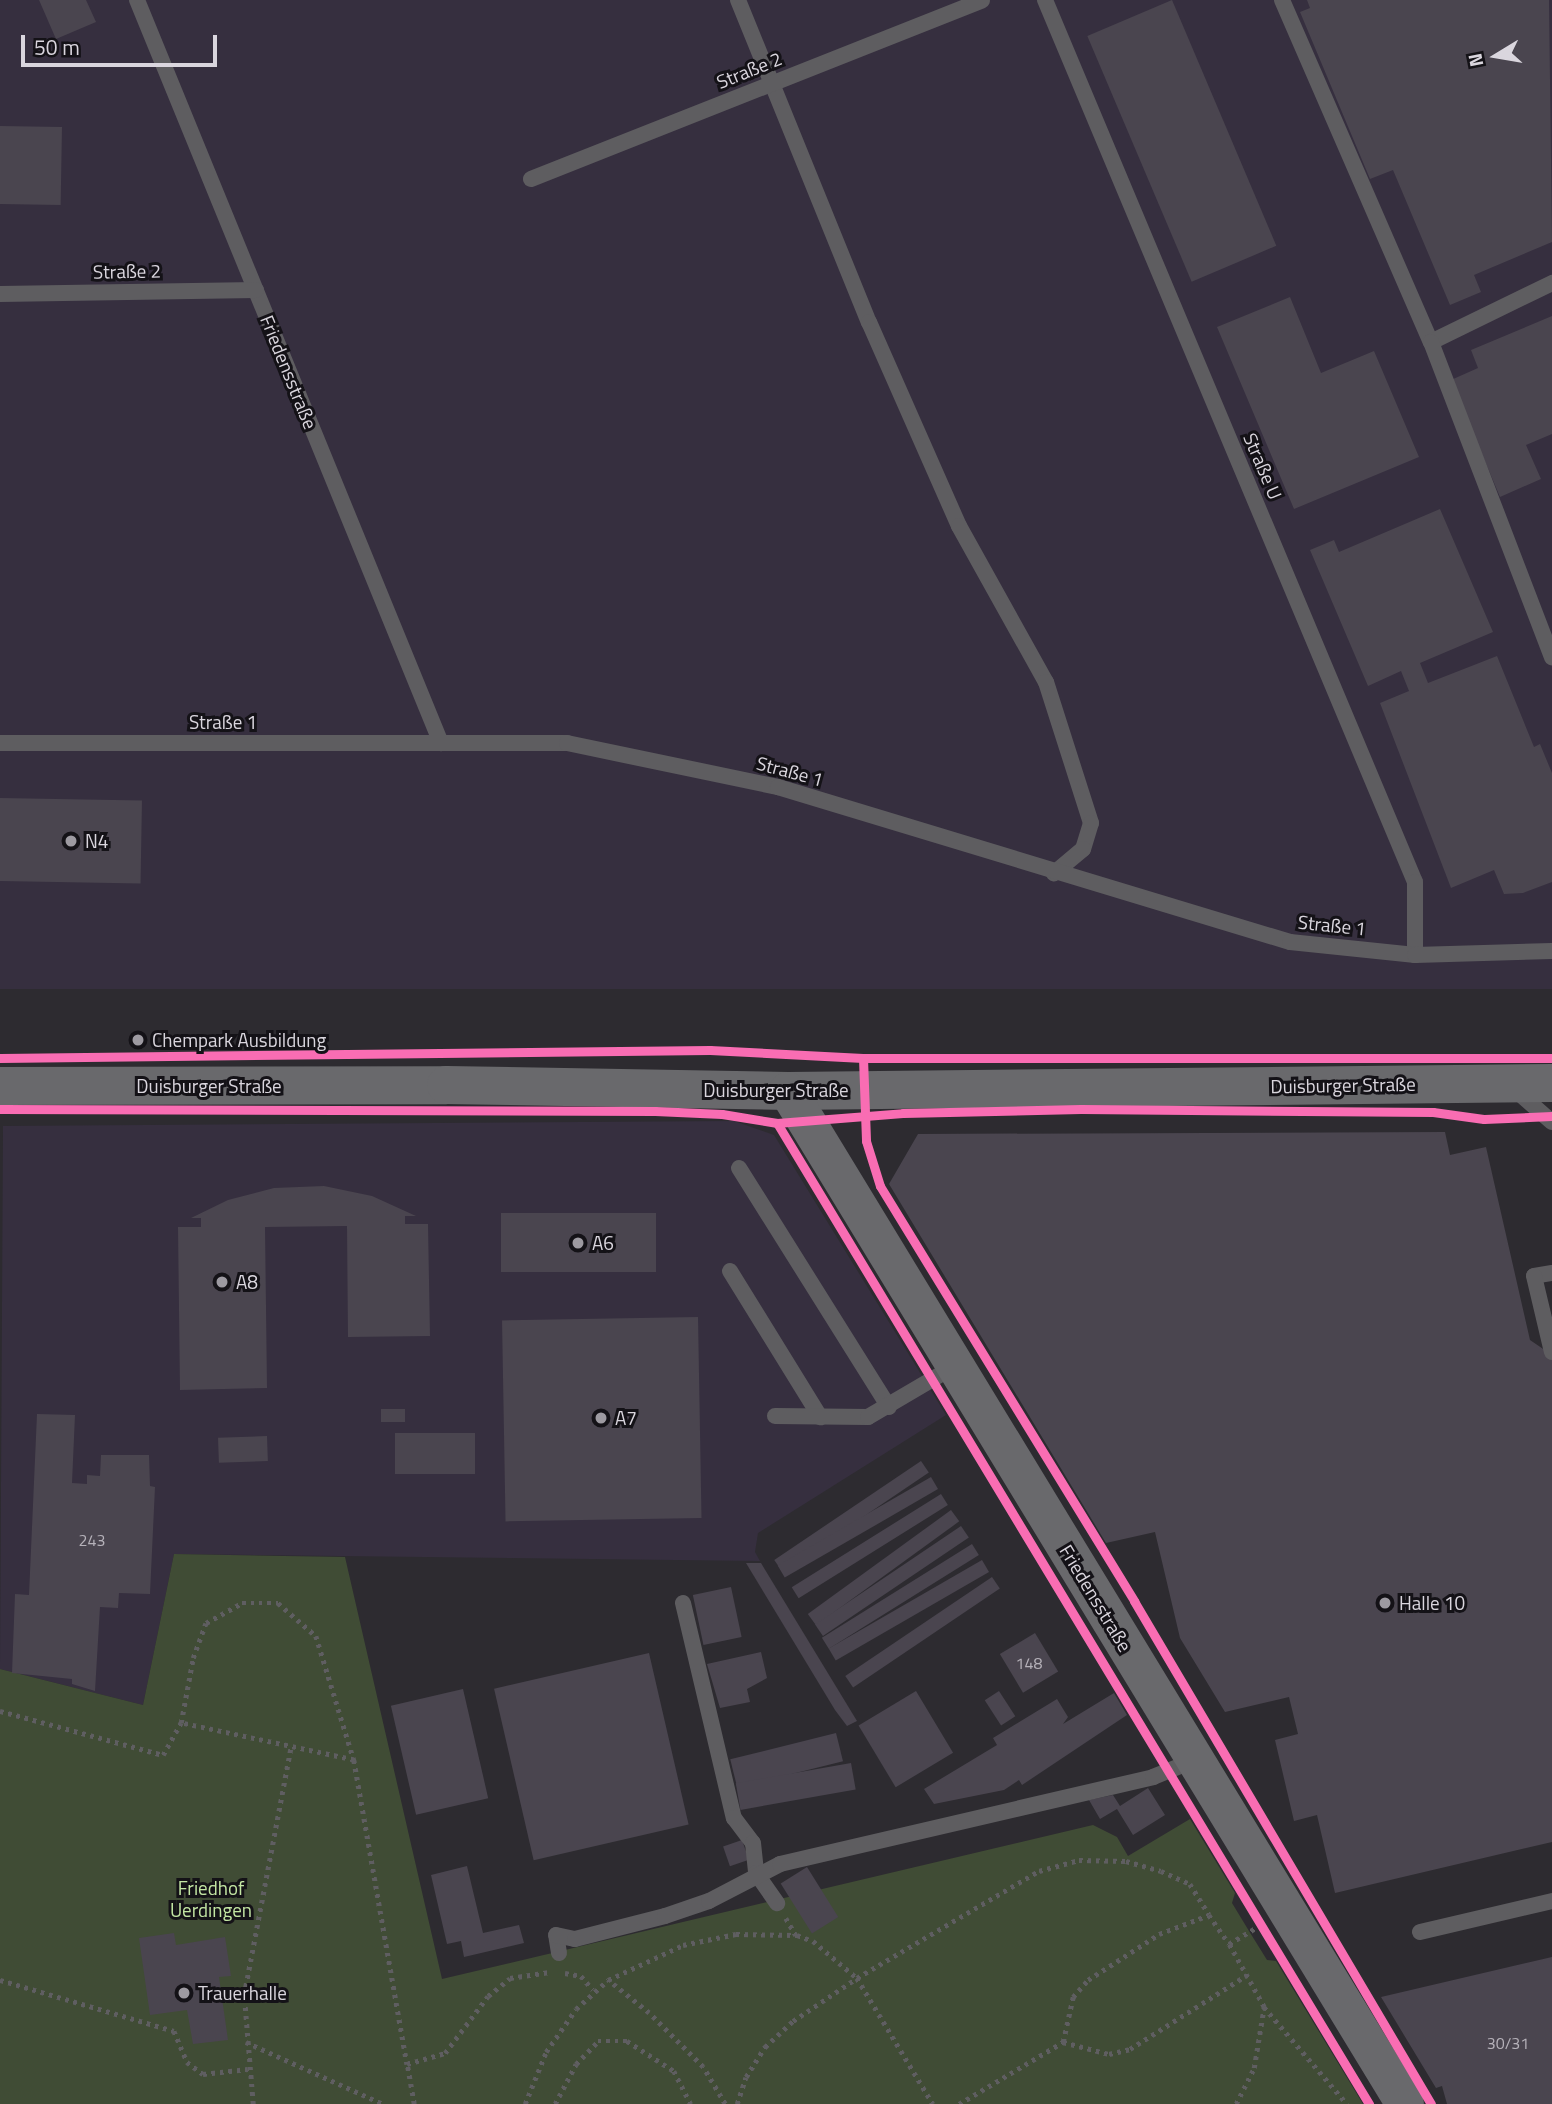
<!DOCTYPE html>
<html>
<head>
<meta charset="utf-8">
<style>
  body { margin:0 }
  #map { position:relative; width:1552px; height:2104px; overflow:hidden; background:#2d2b30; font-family:"Titillium Web",sans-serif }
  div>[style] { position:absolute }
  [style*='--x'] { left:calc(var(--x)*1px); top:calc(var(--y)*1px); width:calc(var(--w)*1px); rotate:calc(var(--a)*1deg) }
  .built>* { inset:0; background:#362f3f; transform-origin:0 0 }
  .green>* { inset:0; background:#404c35 }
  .building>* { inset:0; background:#4a454f; transform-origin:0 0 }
  .path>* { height:4.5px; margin-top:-2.25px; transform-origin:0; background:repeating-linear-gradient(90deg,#5f5e61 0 3.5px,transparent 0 8.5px) }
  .service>* { height:16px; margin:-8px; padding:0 8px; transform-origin:8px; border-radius:8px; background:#5e5d60 }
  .secondary>* { height:38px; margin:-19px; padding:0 19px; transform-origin:19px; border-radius:19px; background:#69696c }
  .cycleway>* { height:9px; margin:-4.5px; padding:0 4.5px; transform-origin:4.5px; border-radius:4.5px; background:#f96db3 }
  .dots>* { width:19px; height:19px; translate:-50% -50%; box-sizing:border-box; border:4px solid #141217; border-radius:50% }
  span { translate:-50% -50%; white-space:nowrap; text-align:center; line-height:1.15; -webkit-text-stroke:6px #141217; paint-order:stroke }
  .number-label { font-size:16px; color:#b6b2ba }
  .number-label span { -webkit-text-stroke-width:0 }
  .street-label { font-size:19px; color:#dad6de }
  .poi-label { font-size:19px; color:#dad6de }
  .left { translate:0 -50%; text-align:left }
  .park-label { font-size:19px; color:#c3e6a3 }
  .north { position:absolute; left:1461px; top:21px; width:70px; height:70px; -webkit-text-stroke:5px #141217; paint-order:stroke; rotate:259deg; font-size:19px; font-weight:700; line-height:28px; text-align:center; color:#dad6de }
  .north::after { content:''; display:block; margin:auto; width:24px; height:32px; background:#dad6de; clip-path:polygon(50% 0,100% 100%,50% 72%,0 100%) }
  .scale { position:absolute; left:21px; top:35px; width:196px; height:32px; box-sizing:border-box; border:4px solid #dad6de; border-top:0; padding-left:9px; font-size:21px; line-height:24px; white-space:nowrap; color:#dad6de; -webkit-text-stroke:5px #141217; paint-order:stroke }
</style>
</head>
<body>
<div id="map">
  <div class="built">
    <div style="left:0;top:0;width:1552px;height:989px"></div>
    <div style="clip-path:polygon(734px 1121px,774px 1135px,946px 1415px,758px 1533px,755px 1552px,760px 1561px,174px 1554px,143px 1705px,0 1669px,3px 1126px)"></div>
  </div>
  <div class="green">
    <div style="clip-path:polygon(174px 1554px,345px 1557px,442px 1979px,1093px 1825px,1117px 1837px,1128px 1856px,1190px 1819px,1235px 1893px,1232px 1903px,1249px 1931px,1267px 1960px,1276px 1961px,1363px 2104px,0 2104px,0 1669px,143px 1705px)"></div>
  </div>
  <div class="building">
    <div style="clip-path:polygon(39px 0,86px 0,96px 22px,56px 39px)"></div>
    <div style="left:1172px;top:0;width:267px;height:92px;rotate:67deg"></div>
    <div style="clip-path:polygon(1307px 0,1549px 0,1552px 242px,1474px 275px,1481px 292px,1450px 305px,1393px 170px,1370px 179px,1300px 12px,1310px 8px)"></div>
    <div style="left:0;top:126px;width:62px;height:78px;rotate:1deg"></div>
    <div style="clip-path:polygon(1290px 297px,1321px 373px,1374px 351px,1419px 457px,1294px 509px,1217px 327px)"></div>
    <div style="clip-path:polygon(1552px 316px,1552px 434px,1526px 445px,1541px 479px,1500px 497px,1451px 380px,1478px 368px,1471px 350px)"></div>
    <div style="clip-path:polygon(1440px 509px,1493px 632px,1420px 663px,1428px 683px,1497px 656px,1534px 747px,1540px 744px,1552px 773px,1552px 882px,1523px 893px,1504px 894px,1494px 870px,1451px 888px,1380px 703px,1409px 691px,1401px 671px,1368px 686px,1310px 550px,1334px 540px,1339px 552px)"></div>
    <div style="left:0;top:798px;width:142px;height:83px;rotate:1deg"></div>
    <div style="clip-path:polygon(1445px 1132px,1450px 1155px,1486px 1147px,1530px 1340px,1552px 1355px,1552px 1842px,1335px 1893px,1317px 1815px,1294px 1821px,1275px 1740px,1298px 1734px,1289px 1697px,1225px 1712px,1180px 1638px,1155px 1532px,1106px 1543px,889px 1184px,918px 1134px)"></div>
    <div style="clip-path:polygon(324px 1186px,372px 1196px,416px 1216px,405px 1216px,405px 1224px,428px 1224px,430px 1336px,348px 1337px,347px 1226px,265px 1227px,267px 1388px,180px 1390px,178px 1227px,201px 1227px,201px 1218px,191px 1218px,228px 1200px,274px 1188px)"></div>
    <div style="left:656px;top:1213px;width:59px;height:155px;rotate:90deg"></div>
    <div style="left:698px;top:1317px;width:201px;height:196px;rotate:89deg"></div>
    <div style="left:381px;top:1409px;width:24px;height:13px"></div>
    <div style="clip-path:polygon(37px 1414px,75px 1415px,72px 1483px,87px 1484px,87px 1475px,100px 1476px,101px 1455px,149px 1455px,150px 1486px,155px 1487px,150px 1594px,119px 1593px,118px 1608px,100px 1607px,95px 1691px,72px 1684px,72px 1679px,12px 1673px,15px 1594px,29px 1595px)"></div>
    <div style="left:475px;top:1433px;width:41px;height:80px;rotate:90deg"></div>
    <div style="left:267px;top:1436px;width:25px;height:49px;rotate:88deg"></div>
    <div style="left:921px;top:1461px;width:14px;height:177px;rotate:56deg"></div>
    <div style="left:931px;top:1477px;width:14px;height:177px;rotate:60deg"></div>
    <div style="left:941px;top:1494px;width:13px;height:176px;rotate:58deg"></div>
    <div style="left:951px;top:1510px;width:14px;height:177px;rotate:54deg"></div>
    <div style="left:961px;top:1526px;width:14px;height:176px;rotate:56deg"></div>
    <div style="left:972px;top:1544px;width:13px;height:177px;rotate:58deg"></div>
    <div style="left:982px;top:1560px;width:14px;height:177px;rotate:60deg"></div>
    <div style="clip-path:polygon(746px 1563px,761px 1563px,857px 1721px,847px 1726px,835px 1710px)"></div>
    <div style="left:992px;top:1577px;width:14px;height:177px;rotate:56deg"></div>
    <div style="left:731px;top:1587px;width:51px;height:39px;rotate:78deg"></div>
    <div style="left:1035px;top:1633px;width:45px;height:41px;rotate:59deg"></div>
    <div style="clip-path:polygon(761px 1652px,767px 1678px,747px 1689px,750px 1702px,720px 1708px,707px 1664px)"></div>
    <div style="left:649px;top:1653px;width:176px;height:159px;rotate:77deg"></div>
    <div style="left:463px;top:1689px;width:112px;height:74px;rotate:77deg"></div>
    <div style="left:916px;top:1691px;width:72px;height:67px;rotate:59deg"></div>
    <div style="left:999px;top:1691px;width:30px;height:17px;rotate:57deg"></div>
    <div style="clip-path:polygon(1114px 1693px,1127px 1715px,1022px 1785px,1019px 1780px,1004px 1790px,934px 1804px,924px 1789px,997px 1745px,993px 1738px,1057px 1699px,1068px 1717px,1063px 1724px)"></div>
    <div style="left:836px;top:1733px;width:29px;height:109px;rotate:76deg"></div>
    <div style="left:851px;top:1763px;width:27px;height:117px;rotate:80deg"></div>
    <div style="clip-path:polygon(1148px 1788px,1165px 1815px,1133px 1835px,1117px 1809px,1100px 1819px,1089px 1800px,1113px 1795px,1120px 1806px)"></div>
    <div style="left:742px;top:1840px;width:21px;height:20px;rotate:71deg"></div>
    <div style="clip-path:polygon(467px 1866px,483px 1933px,519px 1925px,524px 1943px,464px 1957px,461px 1941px,447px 1944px,431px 1875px)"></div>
    <div style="left:807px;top:1867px;width:59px;height:31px;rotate:58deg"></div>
    <div style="clip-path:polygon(174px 1933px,176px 1945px,225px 1937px,231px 1976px,219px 1977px,228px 2040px,193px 2044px,187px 2010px,150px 2015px,139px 1938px)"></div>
    <div style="clip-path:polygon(1552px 1957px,1552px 2104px,1447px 2104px,1442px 2086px,1436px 2088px,1381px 1997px)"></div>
  </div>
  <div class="path">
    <div style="--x:0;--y:1711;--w:169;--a:15.1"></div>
    <div style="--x:163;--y:1755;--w:37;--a:-61"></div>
    <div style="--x:354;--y:1760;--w:177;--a:-167.9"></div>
    <div style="--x:181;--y:1723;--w:66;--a:-79.5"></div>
    <div style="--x:193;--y:1658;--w:37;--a:-70"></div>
    <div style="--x:206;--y:1623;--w:41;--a:-29.1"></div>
    <div style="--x:242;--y:1603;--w:36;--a:0"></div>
    <div style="--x:278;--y:1603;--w:50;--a:41"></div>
    <div style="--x:316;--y:1636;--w:130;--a:73"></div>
    <div style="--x:354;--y:1760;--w:309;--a:80.1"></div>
    <div style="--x:786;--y:1918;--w:20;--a:60"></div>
    <div style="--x:565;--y:1973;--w:16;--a:11"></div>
    <div style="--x:581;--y:1976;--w:18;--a:49"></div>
    <div style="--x:0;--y:1980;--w:181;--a:16.3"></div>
    <div style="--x:174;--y:2031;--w:34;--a:67"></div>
    <div style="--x:187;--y:2062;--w:20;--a:37"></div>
    <div style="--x:203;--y:2074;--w:45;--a:-6.3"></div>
    <div style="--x:1264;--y:2007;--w:128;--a:49.4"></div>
    <div style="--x:246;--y:2042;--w:150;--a:24.3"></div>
    <div style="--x:1063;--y:2042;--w:46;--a:-77.5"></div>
    <div style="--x:1073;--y:1997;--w:23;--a:-49"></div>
    <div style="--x:1088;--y:1980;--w:85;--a:-32.9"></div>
    <div style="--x:1159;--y:1934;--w:53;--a:-20.8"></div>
    <div style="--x:1209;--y:1915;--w:35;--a:55"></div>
    <div style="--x:253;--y:2104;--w:109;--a:-94.7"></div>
    <div style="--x:244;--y:1995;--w:253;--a:-79.3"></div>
    <div style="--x:414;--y:2104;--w:41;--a:-99.9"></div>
    <div style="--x:407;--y:2064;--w:40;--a:-16"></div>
    <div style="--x:445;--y:2053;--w:71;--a:-53"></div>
    <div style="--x:488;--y:1996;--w:28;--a:-39"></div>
    <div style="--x:510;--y:1978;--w:40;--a:-8.5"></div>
    <div style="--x:525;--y:2104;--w:56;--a:-68"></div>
    <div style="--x:546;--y:2052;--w:52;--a:-55.1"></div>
    <div style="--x:576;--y:2009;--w:43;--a:-42.2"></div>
    <div style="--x:555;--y:2104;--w:45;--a:-62.3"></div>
    <div style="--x:576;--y:2064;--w:32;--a:-46"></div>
    <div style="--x:598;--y:2041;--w:29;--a:0"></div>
    <div style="--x:627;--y:2041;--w:56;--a:32.6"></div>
    <div style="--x:674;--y:2071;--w:37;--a:63"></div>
    <div style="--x:725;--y:2104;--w:43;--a:-120.7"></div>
    <div style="--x:703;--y:2067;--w:76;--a:-135"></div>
    <div style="--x:649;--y:2013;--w:53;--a:-141.2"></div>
    <div style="--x:608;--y:1980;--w:83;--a:-25"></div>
    <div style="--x:683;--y:1945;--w:54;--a:-11.7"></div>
    <div style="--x:736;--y:1934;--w:61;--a:0.9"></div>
    <div style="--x:797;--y:1935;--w:17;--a:21"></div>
    <div style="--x:813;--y:1941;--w:57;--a:40.1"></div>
    <div style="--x:857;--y:1978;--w:211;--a:-30.5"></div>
    <div style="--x:1039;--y:1871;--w:41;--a:-15.4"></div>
    <div style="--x:1079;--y:1860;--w:47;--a:1.2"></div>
    <div style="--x:1126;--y:1861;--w:36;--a:16"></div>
    <div style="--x:1161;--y:1871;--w:32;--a:24"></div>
    <div style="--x:1190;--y:1884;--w:36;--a:58"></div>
    <div style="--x:737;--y:2104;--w:28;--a:-72"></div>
    <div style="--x:746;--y:2077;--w:36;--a:-58"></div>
    <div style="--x:765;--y:2047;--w:38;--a:-43"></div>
    <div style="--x:793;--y:2021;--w:77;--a:-33.9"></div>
    <div style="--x:857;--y:1978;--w:147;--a:58.9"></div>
    <div style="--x:959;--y:2104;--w:121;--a:-30.8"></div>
    <div style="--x:1063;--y:2042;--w:48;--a:14.6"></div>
    <div style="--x:1109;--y:2054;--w:22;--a:-13"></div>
    <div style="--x:1130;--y:2049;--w:138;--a:-32.3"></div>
    <div style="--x:1236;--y:2104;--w:40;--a:-63.4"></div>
    <div style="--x:1254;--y:2068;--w:62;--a:-80.7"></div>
    <div style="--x:1264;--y:2007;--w:72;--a:-119.1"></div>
    <div style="--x:1229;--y:1944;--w:35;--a:-31"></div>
  </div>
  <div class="service">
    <div style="--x:137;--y:0;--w:803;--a:67.75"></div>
    <div style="--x:738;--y:0;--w:348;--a:67.9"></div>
    <div style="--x:869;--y:322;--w:223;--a:66.2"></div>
    <div style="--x:959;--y:526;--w:179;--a:60.9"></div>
    <div style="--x:1046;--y:682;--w:148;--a:72.3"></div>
    <div style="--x:1091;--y:823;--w:27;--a:107"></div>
    <div style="--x:1083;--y:849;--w:38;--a:140"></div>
    <div style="--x:1045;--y:0;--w:956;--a:67.24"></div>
    <div style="--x:1415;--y:882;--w:73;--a:90"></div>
    <div style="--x:1282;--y:0;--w:373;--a:66.5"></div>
    <div style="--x:1431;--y:342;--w:135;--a:-26"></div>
    <div style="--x:531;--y:179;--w:485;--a:-21.6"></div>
    <div style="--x:0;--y:294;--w:256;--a:-0.9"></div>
    <div style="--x:1431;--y:342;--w:338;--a:69"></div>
    <div style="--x:0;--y:743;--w:567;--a:0"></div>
    <div style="--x:567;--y:743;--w:216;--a:11.8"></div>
    <div style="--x:778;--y:787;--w:535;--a:16.84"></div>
    <div style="--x:1290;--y:942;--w:126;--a:5.9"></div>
    <div style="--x:1415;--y:955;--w:137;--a:-1.7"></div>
    <div style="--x:1512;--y:1087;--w:53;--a:41.2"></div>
    <div style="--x:739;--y:1168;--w:282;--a:57.9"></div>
    <div style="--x:730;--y:1271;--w:172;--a:58.3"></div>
    <div style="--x:1552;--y:1273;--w:18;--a:171"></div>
    <div style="--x:1534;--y:1276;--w:78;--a:76.7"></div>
    <div style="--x:775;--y:1416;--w:93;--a:0.6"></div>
    <div style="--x:868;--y:1417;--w:101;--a:-30.4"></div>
    <div style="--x:683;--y:1603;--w:221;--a:76.7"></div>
    <div style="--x:734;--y:1818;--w:31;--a:53"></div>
    <div style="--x:753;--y:1843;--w:30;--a:84"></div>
    <div style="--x:756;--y:1873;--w:37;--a:55"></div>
    <div style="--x:1420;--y:1932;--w:136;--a:-13.2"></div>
    <div style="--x:559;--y:1953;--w:18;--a:-99"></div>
    <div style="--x:556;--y:1935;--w:19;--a:12"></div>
    <div style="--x:575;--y:1939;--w:93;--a:-14.3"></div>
    <div style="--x:665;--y:1916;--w:46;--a:-18.8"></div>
    <div style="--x:709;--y:1901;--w:80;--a:-27.5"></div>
    <div style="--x:780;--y:1864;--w:383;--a:-13.1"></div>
    <div style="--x:1153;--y:1777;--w:45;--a:-22"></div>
  </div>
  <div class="secondary">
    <div style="--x:0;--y:1086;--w:446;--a:-0.1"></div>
    <div style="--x:446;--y:1085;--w:342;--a:1"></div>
    <div style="--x:788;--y:1091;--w:764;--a:-0.6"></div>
    <div style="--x:788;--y:1091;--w:1186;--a:58.66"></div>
  </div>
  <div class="cycleway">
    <div style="--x:0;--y:1058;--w:710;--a:-0.65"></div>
    <div style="--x:710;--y:1050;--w:153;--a:3"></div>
    <div style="--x:863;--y:1058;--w:689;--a:0"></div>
    <div style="--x:863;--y:1058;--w:83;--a:87.9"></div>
    <div style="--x:866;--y:1141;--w:47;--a:72.7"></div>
    <div style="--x:880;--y:1186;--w:487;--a:58.5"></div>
    <div style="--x:1134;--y:1601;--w:584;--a:59.44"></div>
    <div style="--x:0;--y:1109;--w:655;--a:0.17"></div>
    <div style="--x:655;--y:1111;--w:67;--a:2.6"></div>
    <div style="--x:722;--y:1114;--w:56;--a:9.3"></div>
    <div style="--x:777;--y:1123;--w:126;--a:-4.5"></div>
    <div style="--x:903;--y:1113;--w:178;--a:-1.3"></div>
    <div style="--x:1081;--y:1109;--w:352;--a:0.5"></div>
    <div style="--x:1433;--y:1112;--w:51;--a:7.8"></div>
    <div style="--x:1484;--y:1119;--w:68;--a:-2.5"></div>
    <div style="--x:777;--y:1123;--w:1146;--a:58.89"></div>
  </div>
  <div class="dots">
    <div style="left:71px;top:841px;background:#9d9aa1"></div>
    <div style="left:138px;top:1040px;background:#9d9aa1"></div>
    <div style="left:578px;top:1243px;background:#9d9aa1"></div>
    <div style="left:222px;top:1282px;background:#9d9aa1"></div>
    <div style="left:601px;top:1418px;background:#9d9aa1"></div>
    <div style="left:1385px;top:1603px;background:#9d9aa1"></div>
    <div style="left:184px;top:1993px;background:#9d9aa1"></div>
  </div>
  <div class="number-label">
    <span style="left:92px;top:1540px">243</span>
    <span style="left:1029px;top:1663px">148</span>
    <span style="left:1508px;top:2043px">30/31</span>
  </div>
  <div class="street-label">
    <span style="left:749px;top:70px;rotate:-22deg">Straße 2</span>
    <span style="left:127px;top:271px;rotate:-1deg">Straße 2</span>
    <span style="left:289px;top:372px;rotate:68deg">Friedensstraße</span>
    <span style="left:1263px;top:466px;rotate:67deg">Straße U</span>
    <span style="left:223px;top:722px">Straße 1</span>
    <span style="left:790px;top:771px;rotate:15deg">Straße 1</span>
    <span style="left:1332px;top:925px;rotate:6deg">Straße 1</span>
    <span style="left:1343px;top:1085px;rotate:-1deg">Duisburger Straße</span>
    <span style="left:209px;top:1086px">Duisburger Straße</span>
    <span style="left:776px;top:1090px">Duisburger Straße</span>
    <span style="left:1096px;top:1598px;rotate:59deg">Friedensstraße</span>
  </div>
  <div class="poi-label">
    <span class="left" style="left:85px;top:841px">N4</span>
    <span class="left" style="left:152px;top:1040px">Chempark Ausbildung</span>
    <span class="left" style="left:592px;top:1243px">A6</span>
    <span class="left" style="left:236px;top:1282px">A8</span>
    <span class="left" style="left:615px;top:1418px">A7</span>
    <span class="left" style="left:1399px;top:1603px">Halle 10</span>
    <span class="left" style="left:198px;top:1993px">Trauerhalle</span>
  </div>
  <div class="park-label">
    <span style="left:211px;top:1899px">Friedhof<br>Uerdingen</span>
  </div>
  <div class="north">N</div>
  <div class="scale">50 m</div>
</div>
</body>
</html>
